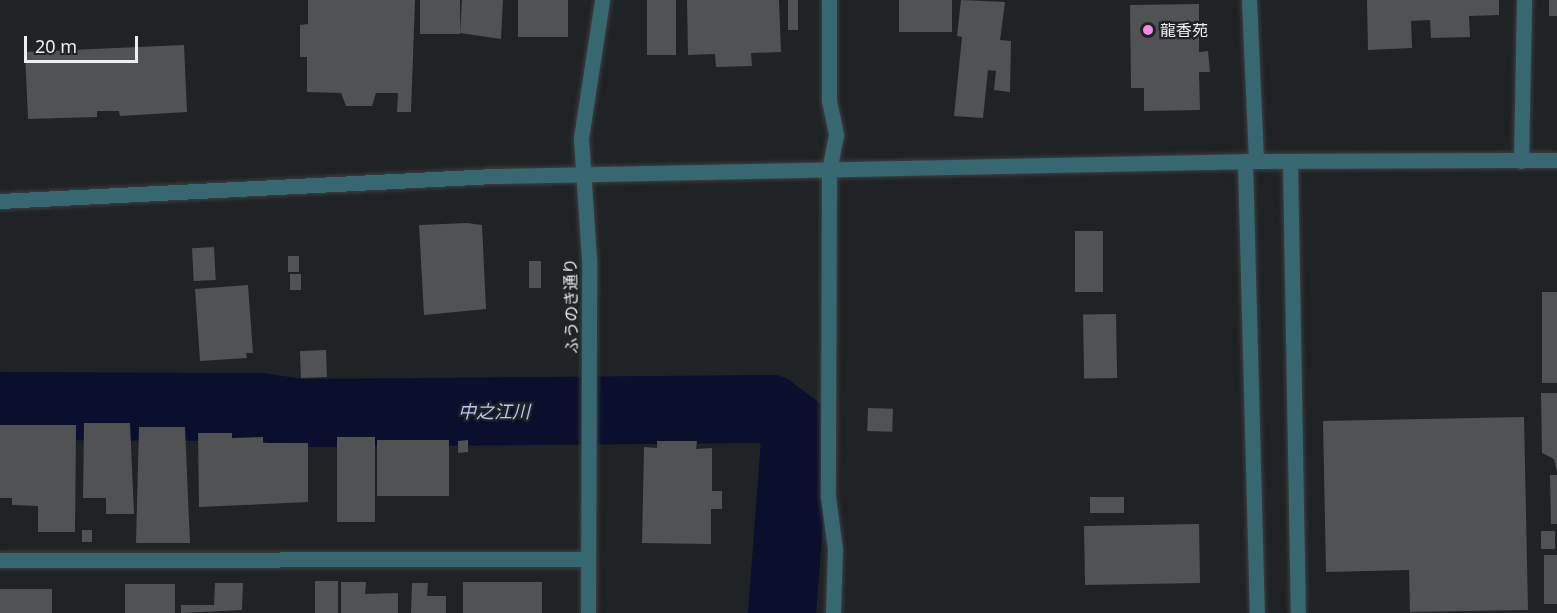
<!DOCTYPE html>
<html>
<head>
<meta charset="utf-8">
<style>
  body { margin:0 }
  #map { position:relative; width:1557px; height:613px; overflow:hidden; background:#202325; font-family:"Noto Sans","Noto Sans JP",sans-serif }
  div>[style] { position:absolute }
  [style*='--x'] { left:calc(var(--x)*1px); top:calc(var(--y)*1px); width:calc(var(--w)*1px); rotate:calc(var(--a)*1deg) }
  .river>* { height:68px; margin:-34px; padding:0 34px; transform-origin:34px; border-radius:34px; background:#0a0f2e }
  .building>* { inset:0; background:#505254; transform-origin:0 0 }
  .roads { filter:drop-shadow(0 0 2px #3d3f41) drop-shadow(0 0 2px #3d3f41) }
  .service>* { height:15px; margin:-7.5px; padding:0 7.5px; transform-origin:7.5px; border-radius:7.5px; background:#376872 }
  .minor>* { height:15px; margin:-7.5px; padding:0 7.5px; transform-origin:7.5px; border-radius:7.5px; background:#376872 }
  .tertiary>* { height:15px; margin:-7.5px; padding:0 7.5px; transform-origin:7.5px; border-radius:7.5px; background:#376872 }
  .dots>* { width:16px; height:16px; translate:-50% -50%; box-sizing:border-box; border:3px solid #202325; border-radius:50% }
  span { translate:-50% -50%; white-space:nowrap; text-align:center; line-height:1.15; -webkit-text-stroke:4.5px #202325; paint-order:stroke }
  .poi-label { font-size:16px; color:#eceeef }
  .left { translate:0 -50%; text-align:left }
  .street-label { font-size:16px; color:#eceeef }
  .water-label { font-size:18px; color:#b6c4f7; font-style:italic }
  .scale { position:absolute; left:24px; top:36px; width:114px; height:27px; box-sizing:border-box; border:3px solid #eceeef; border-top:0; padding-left:8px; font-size:18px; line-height:21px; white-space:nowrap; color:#eceeef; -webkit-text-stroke:4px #202325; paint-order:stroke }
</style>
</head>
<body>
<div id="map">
  <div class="river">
    <div style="--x:0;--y:406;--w:260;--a:0.2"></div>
    <div style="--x:260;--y:407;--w:40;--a:8.5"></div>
    <div style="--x:300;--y:413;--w:471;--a:-0.5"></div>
    <div style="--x:771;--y:409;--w:31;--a:37"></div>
    <div style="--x:796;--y:428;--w:186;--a:94.3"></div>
  </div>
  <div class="building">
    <div style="clip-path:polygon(308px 0,415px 0,411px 112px,397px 112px,398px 93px,376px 93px,372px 106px,346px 106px,341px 93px,307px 92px,307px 57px,300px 57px,300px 25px,308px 24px)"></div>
    <div style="left:420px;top:0;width:40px;height:34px"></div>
    <div style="clip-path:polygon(462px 0,503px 0,501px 39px,460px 33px)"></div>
    <div style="left:518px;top:0;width:50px;height:37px"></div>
    <div style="left:647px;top:0;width:29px;height:55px"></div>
    <div style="clip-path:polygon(687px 0,779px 0,781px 52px,751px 53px,752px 66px,716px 67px,715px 54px,688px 55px)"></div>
    <div style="left:788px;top:0;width:10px;height:30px"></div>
    <div style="left:899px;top:0;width:53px;height:32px"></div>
    <div style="clip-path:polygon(961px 0,1005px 2px,1000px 40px,1011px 41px,1010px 92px,994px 90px,996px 71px,988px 70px,983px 118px,954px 116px,962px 37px,957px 36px)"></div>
    <div style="clip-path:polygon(1367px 0,1499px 0,1499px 15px,1469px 16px,1470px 37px,1431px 38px,1430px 20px,1411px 21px,1412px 48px,1368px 50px)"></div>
    <div style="left:1549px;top:0;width:8px;height:16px"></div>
    <div style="clip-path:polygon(1199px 4px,1199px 52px,1208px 51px,1210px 72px,1199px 72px,1200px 110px,1144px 111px,1144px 88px,1131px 88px,1130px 5px)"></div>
    <div style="clip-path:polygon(184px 45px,187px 112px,120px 116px,119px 111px,97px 111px,97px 117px,28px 119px,25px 52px)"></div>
    <div style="clip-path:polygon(467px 223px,482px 225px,486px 309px,424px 315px,419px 225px)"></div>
    <div style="left:1075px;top:231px;width:28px;height:61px"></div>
    <div style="left:214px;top:247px;width:33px;height:22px;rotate:87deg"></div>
    <div style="left:288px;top:256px;width:11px;height:16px"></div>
    <div style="left:529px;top:261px;width:12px;height:27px"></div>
    <div style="left:290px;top:274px;width:11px;height:16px"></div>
    <div style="clip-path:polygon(248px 285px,253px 353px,246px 353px,247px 358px,200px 361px,195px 289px)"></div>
    <div style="left:1542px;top:292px;width:15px;height:91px"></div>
    <div style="left:1116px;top:314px;width:64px;height:33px;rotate:89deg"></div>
    <div style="left:326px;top:350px;width:27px;height:26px;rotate:88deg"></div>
    <div style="clip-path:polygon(1541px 393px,1557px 393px,1557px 472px,1554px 459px,1542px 453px)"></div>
    <div style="left:868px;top:408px;width:25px;height:23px;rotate:2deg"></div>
    <div style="clip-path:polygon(1524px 417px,1528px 610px,1410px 612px,1409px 570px,1326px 572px,1323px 421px)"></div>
    <div style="clip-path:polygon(84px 423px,130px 423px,134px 514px,106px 514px,106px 498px,83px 498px)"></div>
    <div style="clip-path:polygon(0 425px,76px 425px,75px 532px,38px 532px,38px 506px,12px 505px,12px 498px,0 498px)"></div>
    <div style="clip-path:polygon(139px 427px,185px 427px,190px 543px,136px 543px)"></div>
    <div style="clip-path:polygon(198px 433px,232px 433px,232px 438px,263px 437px,263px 443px,308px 443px,308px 502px,199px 507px)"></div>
    <div style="left:337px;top:437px;width:38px;height:85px"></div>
    <div style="left:377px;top:440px;width:72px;height:56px"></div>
    <div style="clip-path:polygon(468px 440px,468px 452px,458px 453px,458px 441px)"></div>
    <div style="clip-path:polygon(657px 441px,697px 441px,696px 449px,712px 448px,712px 491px,722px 491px,722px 509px,711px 509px,711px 544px,642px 543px,644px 447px,657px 448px)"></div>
    <div style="clip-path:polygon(1550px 475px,1557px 475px,1557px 524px,1551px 524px)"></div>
    <div style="left:1090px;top:497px;width:34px;height:16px"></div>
    <div style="left:1199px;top:524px;width:59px;height:115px;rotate:89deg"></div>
    <div style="left:82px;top:530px;width:10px;height:12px"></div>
    <div style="left:1541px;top:531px;width:14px;height:18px"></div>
    <div style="left:1544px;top:555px;width:13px;height:49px"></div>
    <div style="left:315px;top:581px;width:23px;height:32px"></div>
    <div style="clip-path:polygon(341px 582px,366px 582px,365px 594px,398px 593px,398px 613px,341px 613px)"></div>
    <div style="left:463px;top:582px;width:79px;height:31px"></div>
    <div style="clip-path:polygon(215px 583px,243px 583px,242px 610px,181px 613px,181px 605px,214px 605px)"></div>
    <div style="clip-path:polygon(412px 583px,428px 583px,427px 596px,446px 596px,446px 613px,411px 613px)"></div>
    <div style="left:125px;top:584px;width:50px;height:29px"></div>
    <div style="left:52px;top:589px;width:24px;height:52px;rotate:90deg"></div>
  </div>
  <div class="roads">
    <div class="service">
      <div style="--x:829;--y:0;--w:101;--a:90"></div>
      <div style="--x:829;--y:101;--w:35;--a:78"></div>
      <div style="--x:836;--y:135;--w:38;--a:101"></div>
      <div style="--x:829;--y:172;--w:325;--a:90.2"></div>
      <div style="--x:828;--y:497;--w:52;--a:82.3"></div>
      <div style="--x:835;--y:549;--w:64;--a:91.8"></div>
      <div style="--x:1245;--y:161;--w:452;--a:88.5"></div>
    </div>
    <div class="minor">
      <div style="--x:1249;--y:0;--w:161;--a:87.5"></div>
      <div style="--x:1521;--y:161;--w:161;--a:-88.9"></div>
      <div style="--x:1290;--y:163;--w:450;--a:89"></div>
      <div style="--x:0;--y:560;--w:588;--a:-0.1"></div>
    </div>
    <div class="tertiary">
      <div style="--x:0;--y:201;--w:500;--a:-2.9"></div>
      <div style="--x:499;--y:176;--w:757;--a:-1.14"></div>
      <div style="--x:1256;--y:161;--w:301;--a:-0.2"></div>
      <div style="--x:588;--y:613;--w:354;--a:-89.8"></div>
      <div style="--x:589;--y:259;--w:121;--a:-93.8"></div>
      <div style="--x:581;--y:138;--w:140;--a:-81.3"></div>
    </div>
  </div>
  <div class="dots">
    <div style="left:1148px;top:30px;background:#f987e8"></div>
  </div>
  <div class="poi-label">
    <span class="left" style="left:1160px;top:30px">龍香苑</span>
  </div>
  <div class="street-label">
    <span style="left:571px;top:306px;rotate:-91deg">ふうのき通り</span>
  </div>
  <div class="water-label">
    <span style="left:494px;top:411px">中之江川</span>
  </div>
  <div class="scale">20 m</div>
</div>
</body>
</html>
